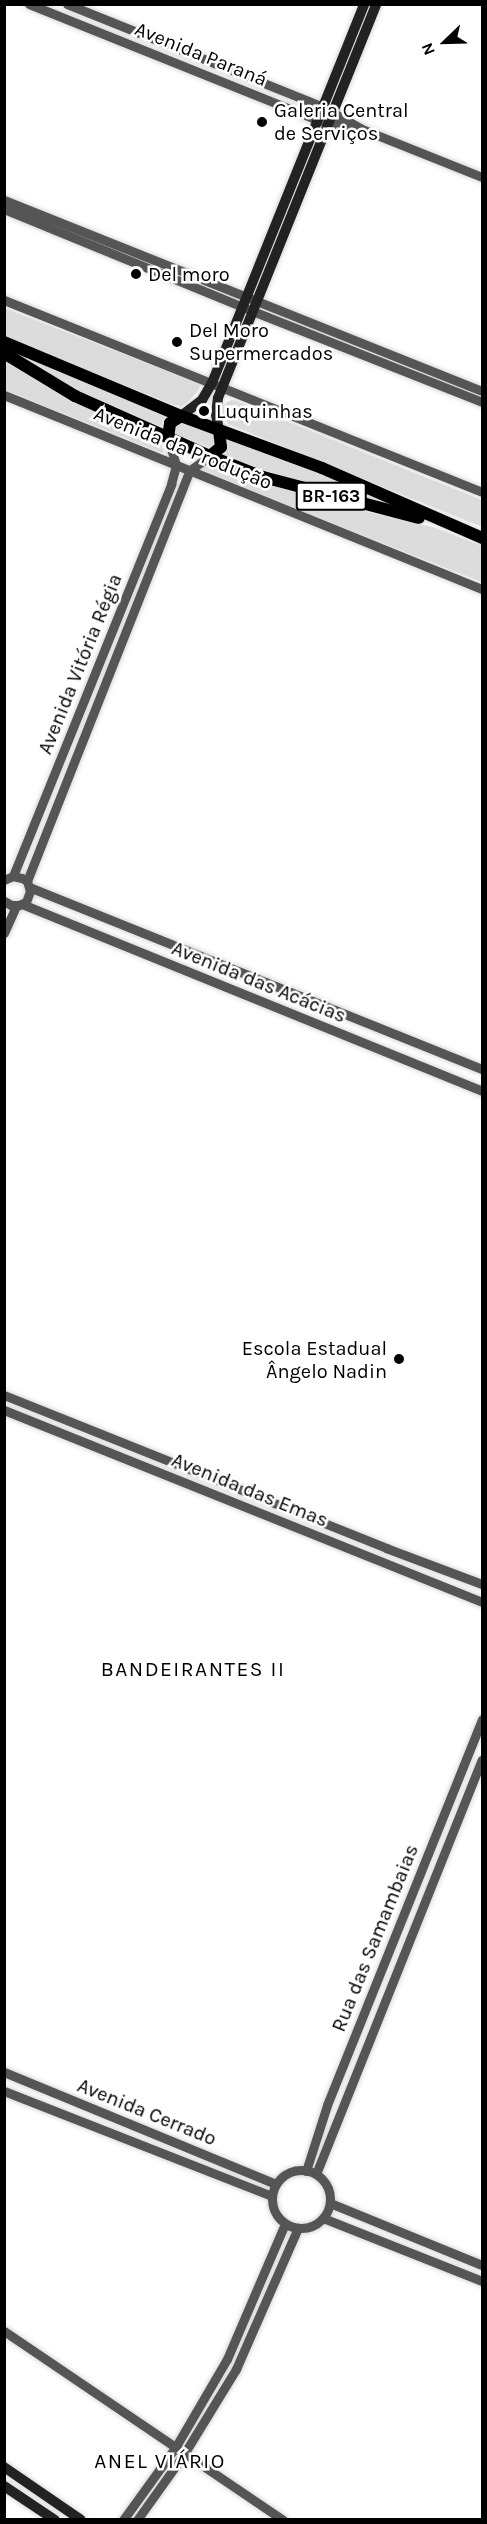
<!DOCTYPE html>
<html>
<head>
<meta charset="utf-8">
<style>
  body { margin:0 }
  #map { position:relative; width:487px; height:2524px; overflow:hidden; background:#fff; font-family:Karla,sans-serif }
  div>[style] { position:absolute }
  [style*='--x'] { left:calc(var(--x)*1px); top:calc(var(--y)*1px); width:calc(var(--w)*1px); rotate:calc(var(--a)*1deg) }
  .green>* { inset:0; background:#dcdcdc }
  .roads { filter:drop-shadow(0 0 2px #dbdbdb) drop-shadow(0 0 2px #dbdbdb) }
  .tertiary>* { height:9px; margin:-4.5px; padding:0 4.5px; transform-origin:4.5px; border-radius:4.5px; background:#555 }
  .tertiary>.ring { margin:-4.5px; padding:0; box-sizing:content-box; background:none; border:9px solid #555; border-radius:50% }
  .secondary>* { height:10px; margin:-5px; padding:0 5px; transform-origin:5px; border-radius:5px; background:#222 }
  .trunk>* { height:12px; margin:-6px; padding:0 6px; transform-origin:6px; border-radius:6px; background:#000 }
  .dots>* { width:16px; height:16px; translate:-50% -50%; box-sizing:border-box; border:3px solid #fff; border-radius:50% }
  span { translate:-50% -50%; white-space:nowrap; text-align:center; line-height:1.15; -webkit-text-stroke:5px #fff; paint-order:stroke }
  .shield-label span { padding:2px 4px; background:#fff; border:2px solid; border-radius:4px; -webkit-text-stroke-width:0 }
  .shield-label { font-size:18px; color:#000; font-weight:700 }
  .street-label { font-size:20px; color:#000 }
  .poi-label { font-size:20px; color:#000 }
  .left { translate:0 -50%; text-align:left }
  .right { translate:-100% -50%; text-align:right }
  .neighbourhood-label { font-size:21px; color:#000; letter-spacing:1.5px }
  .frame { position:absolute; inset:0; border:6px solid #000; pointer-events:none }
  .north { position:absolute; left:415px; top:12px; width:60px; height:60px; -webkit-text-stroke:4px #fff; paint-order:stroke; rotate:247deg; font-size:16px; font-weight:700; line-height:24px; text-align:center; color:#000 }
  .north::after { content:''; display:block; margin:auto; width:21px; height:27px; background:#000; clip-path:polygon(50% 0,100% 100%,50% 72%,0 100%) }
</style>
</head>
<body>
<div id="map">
  <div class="green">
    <div style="clip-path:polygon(4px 308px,200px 384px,199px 389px,188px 402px,182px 406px,174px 405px,5px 337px)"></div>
    <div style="clip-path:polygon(5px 347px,166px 416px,160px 426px,134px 418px,67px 387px)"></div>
    <div style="clip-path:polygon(4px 357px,159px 439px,164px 451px,162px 453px,5px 390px)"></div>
    <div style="clip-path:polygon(234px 400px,482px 500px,482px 527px,228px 424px,223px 415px,223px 406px,228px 401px)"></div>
    <div style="clip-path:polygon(180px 419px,217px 432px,214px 449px,172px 433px)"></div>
    <div style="clip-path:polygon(224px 437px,400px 505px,401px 507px,290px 479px,218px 455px)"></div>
    <div style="clip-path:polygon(211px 460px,327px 503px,433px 527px,482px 546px,482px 582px,199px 471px,200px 467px)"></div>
  </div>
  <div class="roads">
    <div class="tertiary">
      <div style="--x:29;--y:4;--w:310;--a:21.9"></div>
      <div style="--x:317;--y:120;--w:41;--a:11.3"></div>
      <div style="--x:67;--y:4;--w:276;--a:21.9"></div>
      <div style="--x:323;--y:107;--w:45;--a:29.4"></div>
      <div style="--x:362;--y:129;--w:129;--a:21.8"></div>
      <div style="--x:4;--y:200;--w:515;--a:21.78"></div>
      <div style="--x:4;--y:209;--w:271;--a:22.3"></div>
      <div style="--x:255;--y:312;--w:244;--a:21.6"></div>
      <div style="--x:4;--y:300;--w:515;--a:21.88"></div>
      <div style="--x:4;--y:395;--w:516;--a:22.09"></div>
      <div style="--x:13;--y:876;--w:423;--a:-68"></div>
      <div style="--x:171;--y:484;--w:20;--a:-75"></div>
      <div style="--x:176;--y:465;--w:28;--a:-107"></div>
      <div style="--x:4;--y:880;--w:10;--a:-24"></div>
      <div style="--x:13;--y:876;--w:9;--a:13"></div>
      <div style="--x:22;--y:878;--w:6;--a:31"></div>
      <div style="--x:27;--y:881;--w:10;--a:73"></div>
      <div style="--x:30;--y:891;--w:12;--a:110"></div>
      <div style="--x:26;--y:902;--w:8;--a:157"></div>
      <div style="--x:19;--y:905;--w:8;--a:180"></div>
      <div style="--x:11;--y:905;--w:8;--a:-150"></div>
      <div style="--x:27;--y:881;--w:441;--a:-68.4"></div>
      <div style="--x:189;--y:471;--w:26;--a:-36"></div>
      <div style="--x:29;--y:887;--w:488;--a:21.9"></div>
      <div style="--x:22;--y:904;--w:497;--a:22.1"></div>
      <div style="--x:4;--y:933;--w:30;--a:-66"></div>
      <div style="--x:4;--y:1395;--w:412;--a:21.8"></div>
      <div style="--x:386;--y:1548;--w:103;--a:20.6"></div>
      <div style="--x:4;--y:1410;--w:515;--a:21.88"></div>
      <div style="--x:4;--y:2072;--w:294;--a:22.4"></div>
      <div style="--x:4;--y:2091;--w:288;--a:21.4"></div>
      <div class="ring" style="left:272px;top:2170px;width:49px;height:49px"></div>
      <div style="--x:306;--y:2171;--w:69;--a:-72.3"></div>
      <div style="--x:327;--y:2105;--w:416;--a:-68.1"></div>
      <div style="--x:316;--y:2174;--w:446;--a:-68.2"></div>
      <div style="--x:330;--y:2203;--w:164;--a:22.2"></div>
      <div style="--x:323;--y:2218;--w:171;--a:21.6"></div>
      <div style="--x:4;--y:2331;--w:337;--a:34.1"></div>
      <div style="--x:123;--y:2520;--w:89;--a:-54.2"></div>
      <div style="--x:175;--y:2448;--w:103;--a:-59.7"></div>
      <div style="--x:227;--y:2359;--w:147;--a:-66.8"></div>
      <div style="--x:137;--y:2520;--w:81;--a:-54.5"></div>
      <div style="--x:184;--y:2454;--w:100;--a:-58.5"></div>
      <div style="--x:236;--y:2369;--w:154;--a:-66.3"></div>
    </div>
    <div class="secondary">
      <div style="--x:181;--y:416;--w:26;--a:-37"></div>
      <div style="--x:202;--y:400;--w:20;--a:-60"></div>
      <div style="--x:212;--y:383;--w:408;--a:-68.1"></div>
      <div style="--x:219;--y:430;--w:16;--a:-101"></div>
      <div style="--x:216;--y:414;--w:16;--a:-83"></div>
      <div style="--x:218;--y:398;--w:424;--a:-68.1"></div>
      <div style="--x:4;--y:2467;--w:93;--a:34.5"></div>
      <div style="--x:4;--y:2486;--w:61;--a:33.7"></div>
    </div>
    <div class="trunk">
      <div style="--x:4;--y:342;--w:192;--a:22.7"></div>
      <div style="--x:181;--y:416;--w:150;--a:20.2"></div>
      <div style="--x:322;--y:468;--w:175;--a:23.6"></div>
      <div style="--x:4;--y:353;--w:83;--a:31.2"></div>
      <div style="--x:75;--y:396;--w:148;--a:24"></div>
      <div style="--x:210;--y:456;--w:57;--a:21.6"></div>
      <div style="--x:263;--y:477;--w:161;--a:14.7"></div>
      <div style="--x:168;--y:438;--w:15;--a:-82"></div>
      <div style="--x:170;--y:423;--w:13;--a:-32"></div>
      <div style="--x:210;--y:456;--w:14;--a:-39"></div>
      <div style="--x:221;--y:447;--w:17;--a:-97"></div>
    </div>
  </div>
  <div class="dots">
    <div style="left:262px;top:122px;background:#000"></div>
    <div style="left:136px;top:274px;background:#000"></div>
    <div style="left:177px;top:342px;background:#000"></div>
    <div style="left:204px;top:411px;background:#000"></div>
    <div style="left:399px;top:1359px;background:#000"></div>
  </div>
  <div class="shield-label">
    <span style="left:331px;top:496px">BR-163</span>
  </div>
  <div class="street-label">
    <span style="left:201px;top:54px;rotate:22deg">Avenida Paraná</span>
    <span style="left:183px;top:448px;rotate:22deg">Avenida da Produção</span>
    <span style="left:80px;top:664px;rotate:-68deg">Avenida Vitória Régia</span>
    <span style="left:259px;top:982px;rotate:22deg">Avenida das Acácias</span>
    <span style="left:250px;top:1490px;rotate:22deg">Avenida das Emas</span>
    <span style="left:375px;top:1938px;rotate:-68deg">Rua das Samambaias</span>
    <span style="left:147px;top:2112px;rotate:22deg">Avenida Cerrado</span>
  </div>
  <div class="poi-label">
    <span class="left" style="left:274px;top:122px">Galeria Central<br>de Serviços</span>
    <span class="left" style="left:148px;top:274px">Del moro</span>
    <span class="left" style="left:189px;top:342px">Del Moro<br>Supermercados</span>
    <span class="left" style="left:216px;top:411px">Luquinhas</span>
    <span class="right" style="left:387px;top:1360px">Escola Estadual<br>Ângelo Nadin</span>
  </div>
  <div class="neighbourhood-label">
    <span style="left:193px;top:1669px">BANDEIRANTES II</span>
    <span style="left:160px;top:2461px">ANEL VIÁRIO</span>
  </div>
  <div class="frame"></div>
  <div class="north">N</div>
</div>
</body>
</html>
